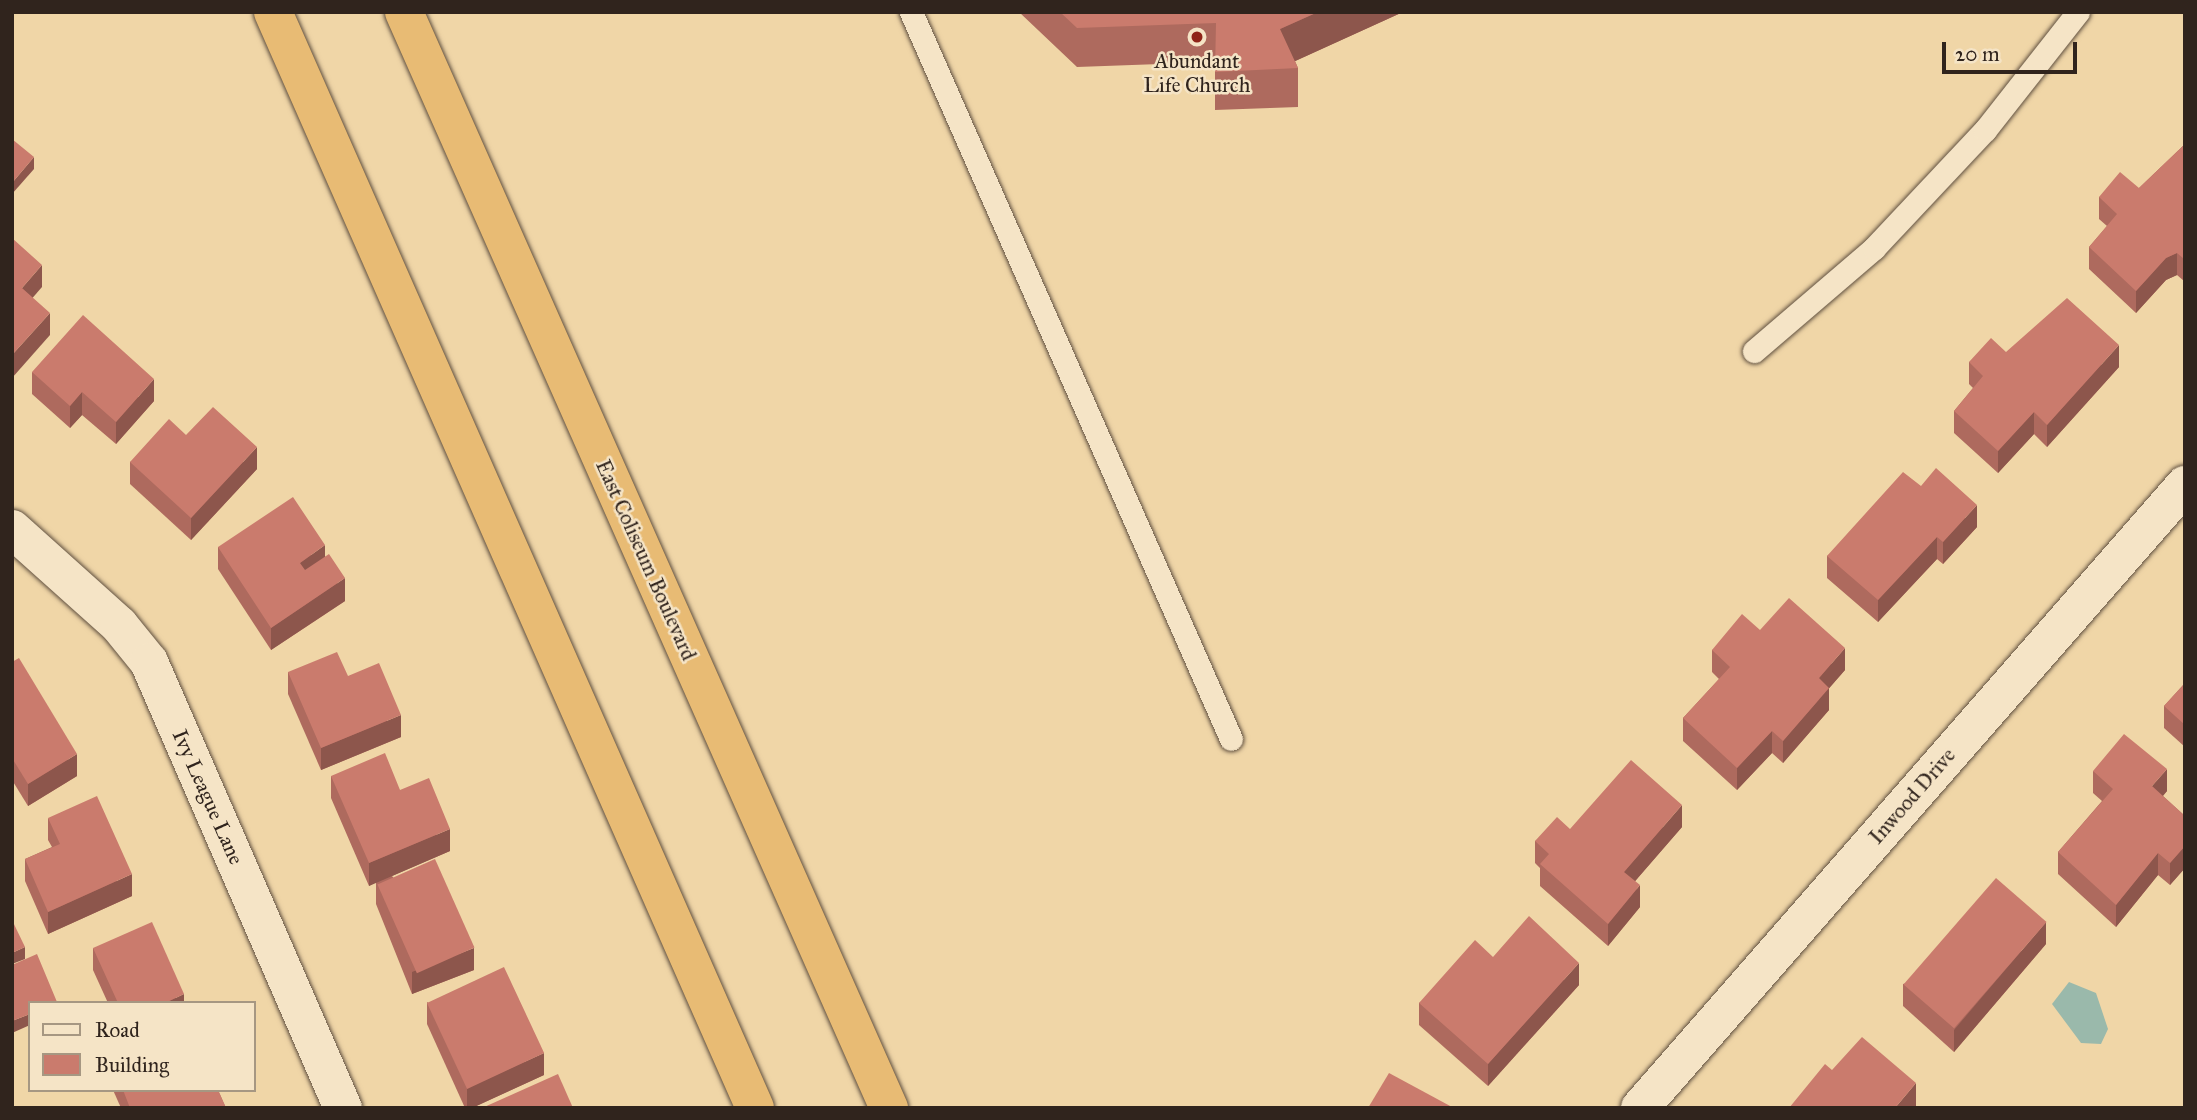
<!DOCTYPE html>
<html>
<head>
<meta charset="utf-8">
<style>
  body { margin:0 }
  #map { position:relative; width:2197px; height:1120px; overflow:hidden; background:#f0d6a7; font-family:"IM FELL Great Primer",serif }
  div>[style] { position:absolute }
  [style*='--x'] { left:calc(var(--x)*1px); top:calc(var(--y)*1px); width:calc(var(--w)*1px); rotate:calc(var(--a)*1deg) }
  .water>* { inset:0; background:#9ab9ab }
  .roads { filter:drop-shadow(0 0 2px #605040) drop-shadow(0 0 2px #605040) }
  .service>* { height:23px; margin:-11.5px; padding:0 11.5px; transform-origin:11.5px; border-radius:11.5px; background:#f5e4c6 }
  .minor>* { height:38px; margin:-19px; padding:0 19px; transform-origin:19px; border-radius:19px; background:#f5e4c6 }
  .trunk>* { height:38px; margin:-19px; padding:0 19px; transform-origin:19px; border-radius:19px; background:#e8bb74 }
  .wall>* { inset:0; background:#ae6a5e }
  .shaded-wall>* { inset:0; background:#8d564c }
  .building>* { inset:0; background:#ca7b6d; transform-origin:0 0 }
  .dots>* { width:19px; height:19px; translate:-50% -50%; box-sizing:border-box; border:4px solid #f5e4c6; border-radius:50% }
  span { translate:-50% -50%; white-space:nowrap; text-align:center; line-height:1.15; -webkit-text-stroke:5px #f5e4c6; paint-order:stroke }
  .poi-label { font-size:21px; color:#30241d }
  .street-label { font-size:21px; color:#30241d }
  .frame { position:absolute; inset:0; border:14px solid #30241d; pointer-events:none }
  .legend { position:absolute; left:28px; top:1001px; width:228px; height:91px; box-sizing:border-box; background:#f5e4c6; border:2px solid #a69782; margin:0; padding:9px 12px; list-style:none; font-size:21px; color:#30241d }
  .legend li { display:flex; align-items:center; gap:14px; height:35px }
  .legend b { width:35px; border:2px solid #a69782 }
  .scale { position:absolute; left:1942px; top:42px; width:135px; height:32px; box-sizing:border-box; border:4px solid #30241d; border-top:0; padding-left:9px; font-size:21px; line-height:24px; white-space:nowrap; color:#30241d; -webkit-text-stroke:5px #f5e4c6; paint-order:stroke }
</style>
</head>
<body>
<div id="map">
  <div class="water">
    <div style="clip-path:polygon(2069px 982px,2096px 993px,2108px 1029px,2101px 1044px,2081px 1043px,2052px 1004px)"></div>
  </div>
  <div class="roads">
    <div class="service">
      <div style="--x:911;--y:12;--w:794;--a:66.24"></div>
      <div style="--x:1754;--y:351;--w:158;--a:-40.6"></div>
      <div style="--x:1874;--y:248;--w:162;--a:-46.8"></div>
      <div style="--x:1985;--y:130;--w:150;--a:-51.8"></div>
    </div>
    <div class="minor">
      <div style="--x:12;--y:529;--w:144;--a:41.9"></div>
      <div style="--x:119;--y:625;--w:48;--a:51"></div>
      <div style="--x:149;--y:662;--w:486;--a:66.5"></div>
      <div style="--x:1640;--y:1108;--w:828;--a:-48.82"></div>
    </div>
    <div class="trunk">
      <div style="--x:273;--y:12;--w:1197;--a:66.26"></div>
      <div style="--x:404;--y:12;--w:1199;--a:66.13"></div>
    </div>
  </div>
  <div class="wall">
    <div style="clip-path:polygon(1019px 12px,1403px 12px,1295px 61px,1298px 68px,1298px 107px,1215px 110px,1215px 62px,1077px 67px)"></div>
    <div style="clip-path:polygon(2185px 144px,2185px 279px,2184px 281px,2177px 275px,2166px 280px,2136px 313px,2089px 269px,2089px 247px,2107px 226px,2099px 219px,2099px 197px,2139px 188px)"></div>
    <div style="clip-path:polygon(2006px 352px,2119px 367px,2047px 447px,2034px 434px,1998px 473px,1954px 433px,1954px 411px,1973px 388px,1969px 384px,1969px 362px)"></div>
    <div style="clip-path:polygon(32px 372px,154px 401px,116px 444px,82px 415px,70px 428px,32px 394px)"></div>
    <div style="clip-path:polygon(186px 435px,257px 469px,191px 540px,130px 484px,130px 462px)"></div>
    <div style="clip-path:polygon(1921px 486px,1977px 527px,1943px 564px,1937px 559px,1878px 622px,1827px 578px,1827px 556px)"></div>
    <div style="clip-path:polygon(218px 547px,325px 556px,345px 601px,271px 650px,218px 569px)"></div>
    <div style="clip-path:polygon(1760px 630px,1845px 670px,1829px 688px,1829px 710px,1783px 763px,1772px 753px,1737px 790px,1683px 741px,1683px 718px,1719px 679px,1712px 672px,1712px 650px)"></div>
    <div style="clip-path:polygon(12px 662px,77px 776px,28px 806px,12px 780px)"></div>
    <div style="clip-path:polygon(288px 672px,348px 676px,401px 737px,321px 770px,288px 694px)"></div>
    <div style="clip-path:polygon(2185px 683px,2185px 747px,2164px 728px,2164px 706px)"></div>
    <div style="clip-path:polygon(2093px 771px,2167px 791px,2163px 796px,2185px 816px,2185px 868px,2170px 885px,2158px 875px,2116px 927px,2058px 874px,2058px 852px,2102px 801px,2093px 793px)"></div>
    <div style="clip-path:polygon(331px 776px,400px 790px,450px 851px,392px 876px,474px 970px,412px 994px,376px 904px,376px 882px,369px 886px,331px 798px)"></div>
    <div style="clip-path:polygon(48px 818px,132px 896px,48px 934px,25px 881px,25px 859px,52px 847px,48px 840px)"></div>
    <div style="clip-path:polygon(1682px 827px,1635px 881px,1640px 907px,1608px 946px,1540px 886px,1540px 868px,1535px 863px,1535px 841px,1570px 829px)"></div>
    <div style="clip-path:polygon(2046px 944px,1954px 1052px,1903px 1006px,1903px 984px)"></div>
    <div style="clip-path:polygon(93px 948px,184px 1003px,108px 1003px,93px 970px)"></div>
    <div style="clip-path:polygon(1493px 957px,1579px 985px,1488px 1086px,1419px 1025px,1419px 1003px)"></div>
    <div style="clip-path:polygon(427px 1002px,544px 1075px,472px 1108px,465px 1108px,427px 1024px)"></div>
    <div style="clip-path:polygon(113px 1090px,218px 1090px,226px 1108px,121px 1108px)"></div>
  </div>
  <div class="shaded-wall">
    <div style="clip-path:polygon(1318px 12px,1403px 12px,1280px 68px,1280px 29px)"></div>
    <div style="clip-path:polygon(34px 157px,34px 169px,12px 194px,12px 183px)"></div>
    <div style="clip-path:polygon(2177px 253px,2177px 275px,2166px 280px,2136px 313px,2136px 291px,2166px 258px)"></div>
    <div style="clip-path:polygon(2185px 257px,2185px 279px,2184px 281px,2184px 259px)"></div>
    <div style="clip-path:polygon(42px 265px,42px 287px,22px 310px,22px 288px)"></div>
    <div style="clip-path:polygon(50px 313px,50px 335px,12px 378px,12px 355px)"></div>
    <div style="clip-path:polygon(2119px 345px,2119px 367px,2047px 447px,2047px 425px)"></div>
    <div style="clip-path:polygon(154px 379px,154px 401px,116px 444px,116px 422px)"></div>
    <div style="clip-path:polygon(82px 392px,82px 415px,70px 428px,70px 406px)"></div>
    <div style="clip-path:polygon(2034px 412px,2034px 434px,1998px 473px,1998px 451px)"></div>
    <div style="clip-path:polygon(257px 447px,257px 469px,191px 540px,191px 518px)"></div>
    <div style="clip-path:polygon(1977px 505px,1977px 527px,1943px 564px,1943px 542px)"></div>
    <div style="clip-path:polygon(1937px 537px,1937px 559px,1878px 622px,1878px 600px)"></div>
    <div style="clip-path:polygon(325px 545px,325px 568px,300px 585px,300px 563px)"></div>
    <div style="clip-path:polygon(345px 578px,345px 601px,271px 650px,271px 628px)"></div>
    <div style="clip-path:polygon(1845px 648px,1845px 670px,1819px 700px,1819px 678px)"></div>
    <div style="clip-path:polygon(1829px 688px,1829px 710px,1783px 763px,1783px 741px)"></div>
    <div style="clip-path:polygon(401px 715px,401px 737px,321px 770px,321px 748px)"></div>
    <div style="clip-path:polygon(1772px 731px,1772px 753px,1737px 790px,1737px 768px)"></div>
    <div style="clip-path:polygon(77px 754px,77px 776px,28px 806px,28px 784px)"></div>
    <div style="clip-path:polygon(2167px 769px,2167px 791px,2152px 808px,2152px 786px)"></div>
    <div style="clip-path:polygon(1682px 805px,1682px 827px,1624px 894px,1624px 872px)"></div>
    <div style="clip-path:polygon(450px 829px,450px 851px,369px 886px,369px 863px)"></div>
    <div style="clip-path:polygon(2185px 846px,2185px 868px,2170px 885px,2170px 863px)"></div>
    <div style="clip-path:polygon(2158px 853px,2158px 875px,2116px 927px,2116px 905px)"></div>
    <div style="clip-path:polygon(132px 874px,132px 896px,48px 934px,48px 912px)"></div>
    <div style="clip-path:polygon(1640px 885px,1640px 907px,1608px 946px,1608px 924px)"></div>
    <div style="clip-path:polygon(2046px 922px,2046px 944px,1954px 1052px,1954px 1030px)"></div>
    <div style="clip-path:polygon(25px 947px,25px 959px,12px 964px,12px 953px)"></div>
    <div style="clip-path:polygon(474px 948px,474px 970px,412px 994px,412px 972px)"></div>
    <div style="clip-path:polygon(1579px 963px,1579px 985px,1488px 1086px,1488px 1064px)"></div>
    <div style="clip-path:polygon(184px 994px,184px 1003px,165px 1003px)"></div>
    <div style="clip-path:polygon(30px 1014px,30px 1025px,12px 1033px,12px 1021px)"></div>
    <div style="clip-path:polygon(544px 1053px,544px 1075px,472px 1108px,467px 1108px,467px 1088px)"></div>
    <div style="clip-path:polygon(1916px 1083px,1916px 1106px,1914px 1108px,1895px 1108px)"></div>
  </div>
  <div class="building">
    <div style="clip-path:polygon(1060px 12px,1318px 12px,1280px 29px,1298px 68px,1215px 72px,1216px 23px,1077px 28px)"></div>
    <div style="clip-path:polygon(12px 139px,34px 157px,12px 183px)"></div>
    <div style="clip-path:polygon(2185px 144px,2185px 257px,2184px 259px,2177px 253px,2166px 258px,2136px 291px,2089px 247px,2117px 214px,2099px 197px,2120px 172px,2139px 188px)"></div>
    <div style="clip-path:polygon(12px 238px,42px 265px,22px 288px,50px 313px,12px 355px)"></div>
    <div style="clip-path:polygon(2067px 298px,2119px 345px,2047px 425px,2034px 412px,1998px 451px,1954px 411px,1983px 376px,1969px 362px,1991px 338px,2006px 352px)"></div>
    <div style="clip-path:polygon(83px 315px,154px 379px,116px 422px,82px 392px,70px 406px,32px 372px)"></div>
    <div style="clip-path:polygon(213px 407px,257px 447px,191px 518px,130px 462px,169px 419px,186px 435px)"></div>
    <div style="clip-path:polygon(1936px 468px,1977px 505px,1943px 542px,1937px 537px,1878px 600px,1827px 556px,1903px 472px,1921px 486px)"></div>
    <div style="clip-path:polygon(293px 497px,325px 545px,300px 563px,305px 570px,329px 554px,345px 578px,271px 628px,218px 547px)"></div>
    <div style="clip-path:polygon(1789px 598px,1845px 648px,1819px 678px,1829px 688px,1783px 741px,1772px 731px,1737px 768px,1683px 718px,1730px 667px,1712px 650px,1742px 614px,1760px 630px)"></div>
    <div style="clip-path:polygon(337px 652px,348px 676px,379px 663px,401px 715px,321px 748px,288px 672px)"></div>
    <div style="clip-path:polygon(19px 658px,77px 754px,28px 784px,12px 758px,12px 662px)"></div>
    <div style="clip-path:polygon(2185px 683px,2185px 725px,2164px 706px)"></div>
    <div style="clip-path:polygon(2124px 734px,2167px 769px,2152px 786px,2185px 816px,2185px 846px,2170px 863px,2158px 853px,2116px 905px,2058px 852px,2113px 789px,2093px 771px)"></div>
    <div style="clip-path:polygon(385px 753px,400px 790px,429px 778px,450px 829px,369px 863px,331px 776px)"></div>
    <div style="clip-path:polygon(1631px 760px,1682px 805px,1624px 872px,1640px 885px,1608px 924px,1540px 864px,1549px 854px,1535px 841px,1557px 817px,1570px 829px)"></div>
    <div style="clip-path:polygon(97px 796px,132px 874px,48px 912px,25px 859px,60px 844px,48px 818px)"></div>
    <div style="left:435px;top:859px;width:97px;height:63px;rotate:66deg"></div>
    <div style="left:1996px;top:878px;width:67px;height:141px;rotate:41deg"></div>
    <div style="clip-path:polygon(1529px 916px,1579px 963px,1488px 1064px,1419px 1003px,1475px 940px,1493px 957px)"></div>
    <div style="clip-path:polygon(12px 920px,25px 947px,12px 953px)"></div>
    <div style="clip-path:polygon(152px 922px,184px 994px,165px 1003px,118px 1003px,93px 948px)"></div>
    <div style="clip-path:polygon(37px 954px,57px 1002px,30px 1003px,30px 1014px,12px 1021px,12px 965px)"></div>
    <div style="left:504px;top:967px;width:95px;height:85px;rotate:65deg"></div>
    <div style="clip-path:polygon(1862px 1037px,1916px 1083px,1895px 1108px,1789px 1108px,1825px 1064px,1832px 1070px)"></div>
    <div style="clip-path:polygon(1389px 1073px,1452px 1107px,1368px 1108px)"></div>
    <div style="clip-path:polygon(558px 1074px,573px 1108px,482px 1108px)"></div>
    <div style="clip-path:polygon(123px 1090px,218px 1090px,226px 1108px,130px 1108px)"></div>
  </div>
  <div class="dots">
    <div style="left:1197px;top:37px;background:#8f2418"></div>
  </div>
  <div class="poi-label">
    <span style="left:1197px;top:73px">Abundant<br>Life Church</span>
  </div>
  <div class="street-label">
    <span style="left:646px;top:560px;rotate:66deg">East Coliseum Boulevard</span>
    <span style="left:1912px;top:796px;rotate:-49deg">Inwood Drive</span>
    <span style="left:208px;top:797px;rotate:66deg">Ivy League Lane</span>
  </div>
  <div class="frame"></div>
  <ul class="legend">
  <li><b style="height:9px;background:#f5e4c6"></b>Road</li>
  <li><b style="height:19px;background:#ca7b6d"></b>Building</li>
  </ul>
  <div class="scale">20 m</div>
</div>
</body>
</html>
